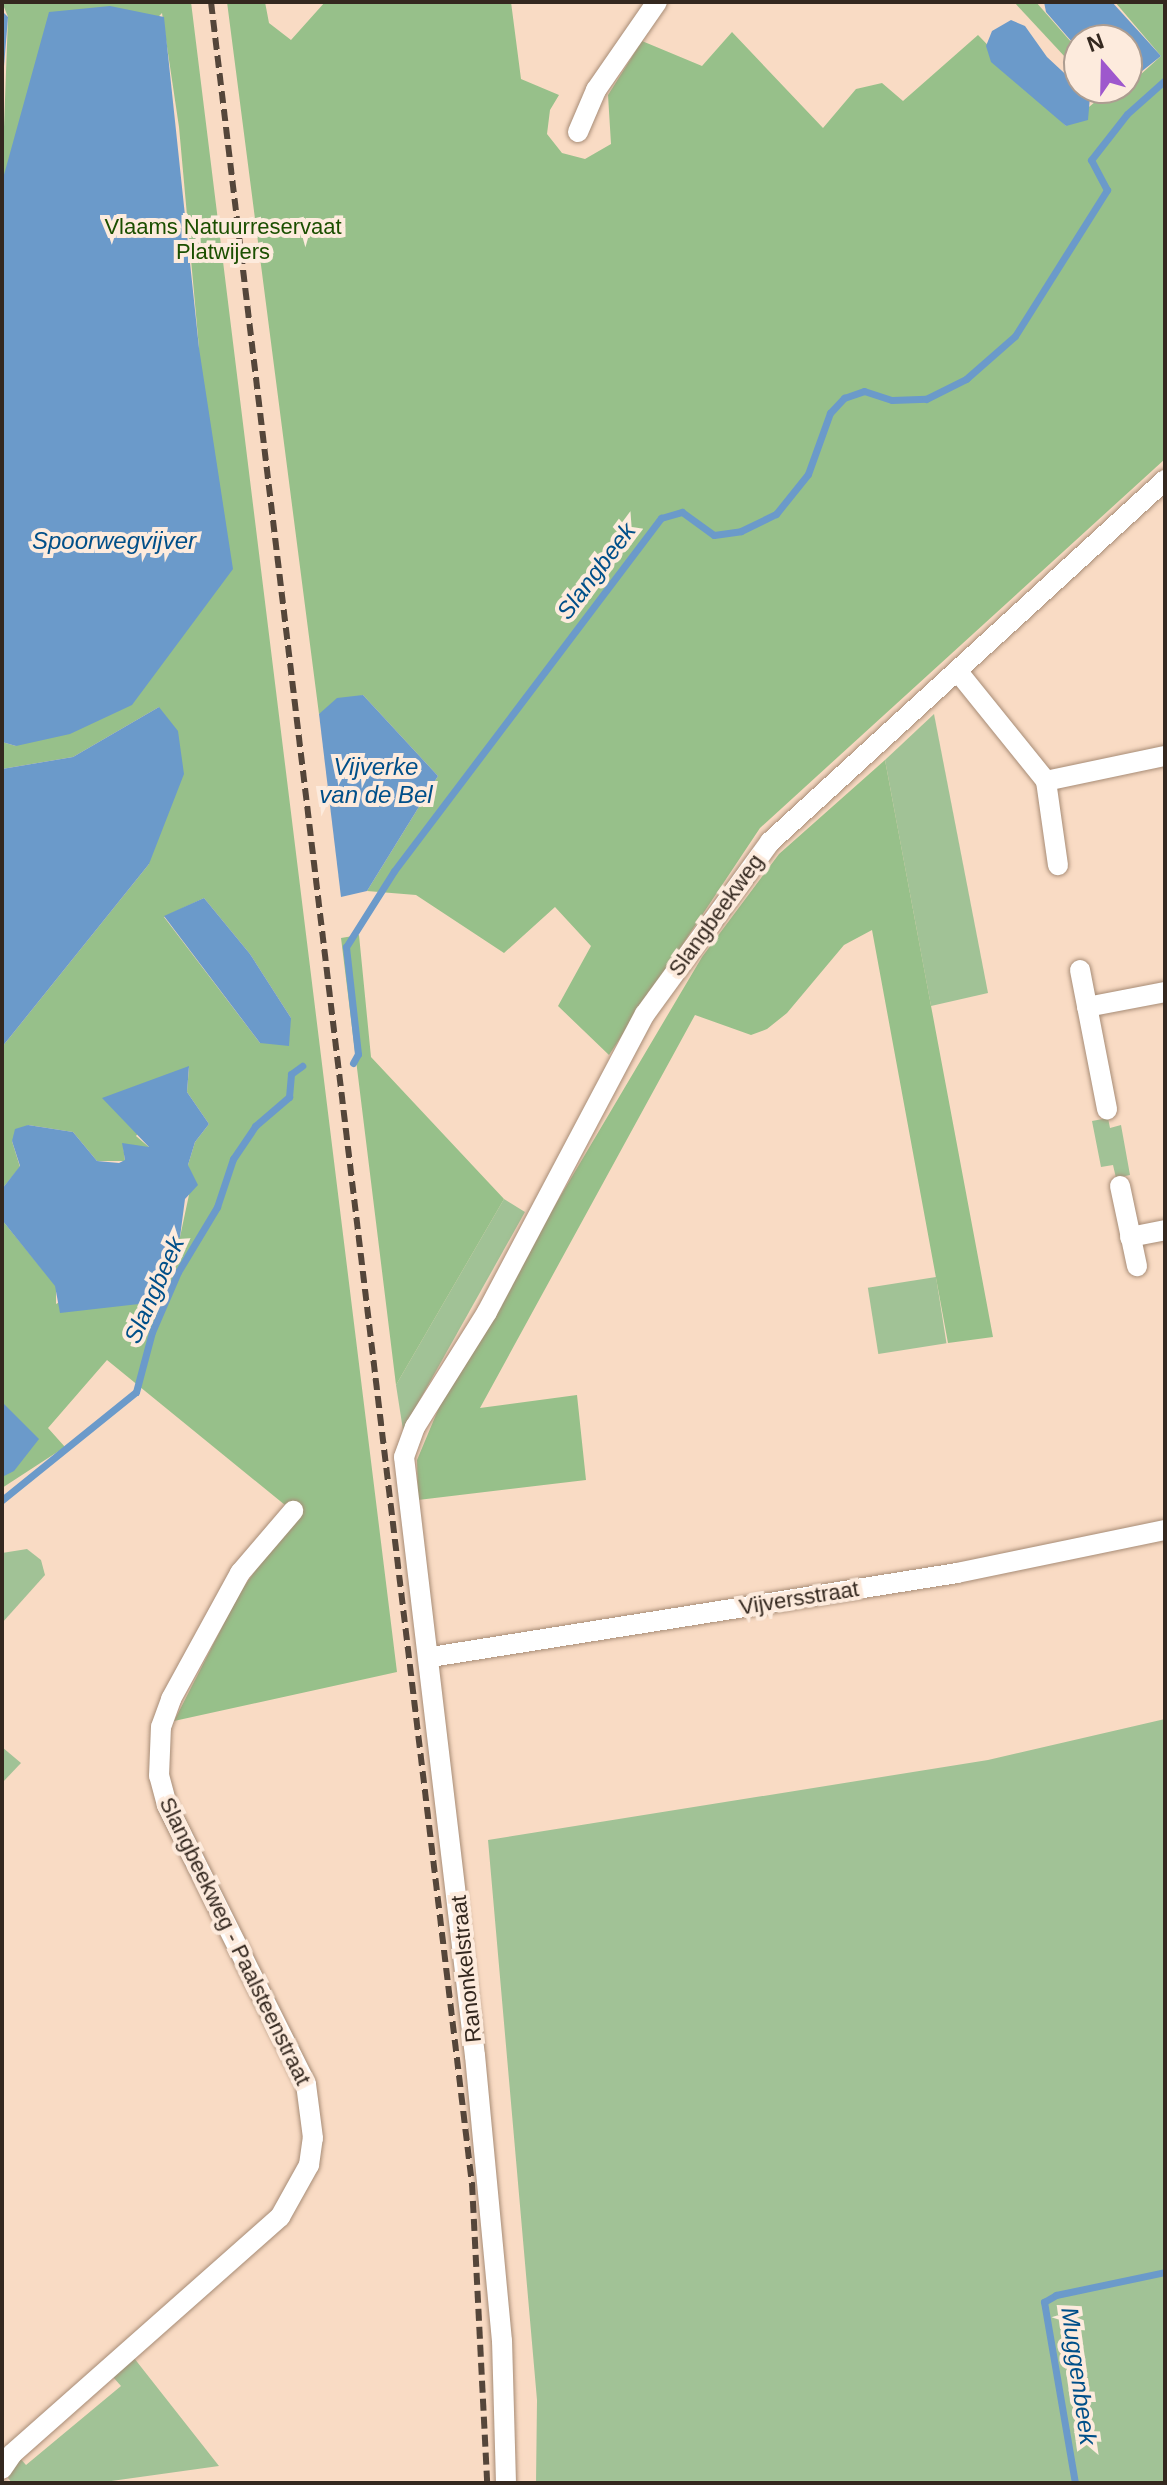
<!DOCTYPE html>
<html>
<head>
<meta charset="utf-8">
<style>
  body { margin:0 }
  #map { position:relative; width:1167px; height:2485px; overflow:hidden; background:#f9dbc4; font-family:Arial,sans-serif }
  div>[style] { position:absolute }
  [style*='--x'] { left:calc(var(--x)*1px); top:calc(var(--y)*1px); width:calc(var(--w)*1px); rotate:calc(var(--a)*1deg) }
  .green>* { inset:0; background:#a1c296; transform-origin:0 0 }
  .forest>* { inset:0; background:#97c08a }
  .water>* { inset:0; background:#6b9aca }
  .stream>* { height:7px; margin:-3.5px; padding:0 3.5px; transform-origin:3.5px; border-radius:3.5px; background:#6b9aca }
  .roads { filter:drop-shadow(0 0 2px #a78c76) drop-shadow(0 0 2px #a78c76) }
  .street>* { height:20px; margin:-10px; padding:0 10px; transform-origin:10px; border-radius:10px; background:#fff }
  .rail>* { height:6px; margin-top:-3px; transform-origin:0; background:repeating-linear-gradient(90deg,#55463a 0 12px,transparent 0 18px) }
  span { translate:-50% -50%; white-space:nowrap; text-align:center; line-height:1.15; -webkit-text-stroke:8px #fdebdd; paint-order:stroke }
  .park-label { font-size:22px; color:#1b4f00 }
  .street-label { font-size:22px; color:#34281f }
  .water-label { font-size:24px; color:#004f89; font-style:italic }
  .frame { position:absolute; inset:0; border:4px solid #34281f; pointer-events:none }
  .north { position:absolute; left:1063px; top:24px; width:80px; height:80px; box-sizing:border-box; background:#fdebdd; border:2px solid #ad9d91; border-radius:50%; rotate:340deg; font-size:22px; font-weight:700; line-height:32px; text-align:center; color:#34281f }
  .north::after { content:''; display:block; margin:auto; width:28px; height:36px; background:#9e58cd; clip-path:polygon(50% 0,100% 100%,50% 72%,0 100%) }
</style>
</head>
<body>
<div id="map">
  <div class="green">
    <div style="clip-path:polygon(934px 714px,988px 993px,931px 1006px,885px 760px)"></div>
    <div style="clip-path:polygon(1108px 1118px,1110px 1128px,1121px 1125px,1130px 1175px,1116px 1178px,1113px 1165px,1101px 1167px,1092px 1121px)"></div>
    <div style="clip-path:polygon(504px 1199px,525px 1212px,403px 1430px,396px 1385px)"></div>
    <div style="left:936px;top:1277px;width:67px;height:69px;rotate:81deg"></div>
    <div style="clip-path:polygon(27px 1549px,41px 1560px,45px 1575px,2px 1623px,2px 1553px)"></div>
    <div style="clip-path:polygon(1165px 1719px,1165px 2483px,536px 2483px,537px 2400px,488px 1840px,988px 1760px)"></div>
    <div style="clip-path:polygon(2px 1747px,21px 1763px,2px 1783px)"></div>
    <div style="clip-path:polygon(134px 2358px,219px 2466px,97px 2483px,12px 2483px,8px 2478px,19px 2457px,26px 2465px,121px 2386px,113px 2377px)"></div>
  </div>
  <div class="forest">
    <div style="clip-path:polygon(evenodd,2px 2px,191px 2px,397px 1672px,174px 1721px,240px 1592px,296px 1514px,107px 1360px,48px 1428px,65px 1447px,2px 1488px,2px 1220px,56px 1286px,56px 1304px,180px 1237px,190px 1190px,188px 1165px,195px 1142px,209px 1124px,187px 1092px,189px 1067px,136px 1136px,150px 1148px,123px 1144px,125px 1161px,97px 1161px,73px 1132px,28px 1125px,12px 1141px,20px 1167px,2px 1189px,2px 1047px,149px 864px,159px 707px,73px 757px,2px 769px,2px 742px,16px 746px,199px 348px,179px 127px,162px 13px,2px 182px,8px 17px,2px 2px,204px 898px,250px 954px,291px 1018px,260px 1043px,164px 917px,204px 898px)"></div>
    <div style="clip-path:polygon(227px 2px,265px 2px,269px 23px,291px 40px,325px 2px,511px 2px,521px 79px,559px 95px,550px 110px,547px 134px,562px 153px,585px 159px,611px 144px,608px 95px,642px 41px,702px 66px,732px 32px,823px 128px,856px 89px,882px 83px,903px 101px,978px 35px,1066px 126px,1101px 97px,1093px 88px,1112px 88px,1118px 95px,1161px 56px,1115px 2px,1165px 2px,1165px 459px,760px 828px,609px 1055px,558px 1006px,591px 946px,555px 907px,504px 953px,416px 895px,367px 891px,438px 776px,363px 695px,319px 714px)"></div>
    <div style="clip-path:polygon(1014px 2px,1036px 2px,1079px 51px,1079px 72px)"></div>
    <div style="clip-path:polygon(885px 760px,993px 1337px,948px 1343px,872px 930px,844px 945px,787px 1013px,767px 1029px,751px 1035px,695px 1015px,480px 1408px,577px 1395px,586px 1480px,418px 1500px,417px 1460px,448px 1386px,702px 957px,779px 854px)"></div>
    <div style="clip-path:polygon(359px 935px,371px 1057px,504px 1199px,396px 1385px,341px 938px)"></div>
  </div>
  <div class="water">
    <div style="clip-path:polygon(1044px 2px,1112px 2px,1161px 56px,1127px 83px,1127px 40px,1079px 40px,1079px 50px,1046px 12px)"></div>
    <div style="clip-path:polygon(110px 6px,164px 17px,199px 348px,233px 569px,132px 705px,70px 734px,16px 746px,2px 742px,2px 182px,49px 12px)"></div>
    <div style="clip-path:polygon(2px 11px,8px 17px,2px 91px)"></div>
    <div style="clip-path:polygon(1011px 20px,1025px 26px,1047px 57px,1090px 97px,1088px 120px,1066px 126px,991px 62px,986px 46px,992px 31px)"></div>
    <div style="clip-path:polygon(363px 695px,438px 776px,367px 891px,341px 897px,319px 714px,337px 698px)"></div>
    <div style="clip-path:polygon(159px 707px,178px 731px,184px 774px,149px 864px,2px 1047px,2px 769px,73px 757px)"></div>
    <div style="clip-path:polygon(204px 898px,250px 954px,291px 1018px,289px 1046px,260px 1043px,164px 916px)"></div>
    <div style="clip-path:polygon(189px 1066px,187px 1092px,209px 1124px,195px 1142px,188px 1165px,198px 1185px,185px 1199px,180px 1237px,139px 1304px,60px 1313px,55px 1286px,2px 1220px,2px 1189px,20px 1166px,12px 1141px,15px 1129px,28px 1125px,73px 1132px,97px 1161px,119px 1163px,125px 1160px,122px 1143px,149px 1147px,102px 1098px)"></div>
    <div style="clip-path:polygon(2px 1402px,39px 1439px,14px 1471px,4px 1476px)"></div>
  </div>
  <div class="stream">
    <div style="--x:353;--y:1063;--w:10;--a:-61"></div>
    <div style="--x:358;--y:1054;--w:108;--a:-96.4"></div>
    <div style="--x:346;--y:947;--w:90;--a:-57.7"></div>
    <div style="--x:394;--y:871;--w:443;--a:-52.9"></div>
    <div style="--x:661;--y:518;--w:22;--a:-16"></div>
    <div style="--x:682;--y:512;--w:39;--a:36"></div>
    <div style="--x:714;--y:535;--w:27;--a:-8"></div>
    <div style="--x:741;--y:531;--w:39;--a:-26"></div>
    <div style="--x:776;--y:514;--w:51;--a:-51.3"></div>
    <div style="--x:808;--y:474;--w:65;--a:-70.2"></div>
    <div style="--x:830;--y:413;--w:21;--a:-47"></div>
    <div style="--x:844;--y:398;--w:21;--a:-19"></div>
    <div style="--x:864;--y:391;--w:29;--a:18"></div>
    <div style="--x:892;--y:400;--w:34;--a:-2"></div>
    <div style="--x:926;--y:399;--w:45;--a:-26.6"></div>
    <div style="--x:966;--y:379;--w:65;--a:-41.3"></div>
    <div style="--x:1015;--y:336;--w:173;--a:-57.8"></div>
    <div style="--x:1107;--y:190;--w:34;--a:-118"></div>
    <div style="--x:1091;--y:160;--w:58;--a:-52"></div>
    <div style="--x:1127;--y:114;--w:51;--a:-41.8"></div>
    <div style="--x:2;--y:1500;--w:172;--a:-38.9"></div>
    <div style="--x:136;--y:1392;--w:62;--a:-75.1"></div>
    <div style="--x:152;--y:1332;--w:65;--a:-66.6"></div>
    <div style="--x:178;--y:1272;--w:76;--a:-59"></div>
    <div style="--x:217;--y:1207;--w:51;--a:-71.6"></div>
    <div style="--x:233;--y:1159;--w:40;--a:-56"></div>
    <div style="--x:255;--y:1126;--w:45;--a:-40.5"></div>
    <div style="--x:289;--y:1097;--w:23;--a:-85"></div>
    <div style="--x:291;--y:1074;--w:14;--a:-36"></div>
    <div style="--x:1075;--y:2483;--w:184;--a:-99.7"></div>
    <div style="--x:1044;--y:2302;--w:14;--a:-30"></div>
    <div style="--x:1056;--y:2295;--w:111;--a:-11.9"></div>
  </div>
  <div class="roads">
    <div class="street">
      <div style="--x:578;--y:132;--w:46;--a:-66.8"></div>
      <div style="--x:596;--y:90;--w:107;--a:-55.3"></div>
      <div style="--x:959;--y:673;--w:139;--a:51.1"></div>
      <div style="--x:1046;--y:781;--w:85;--a:81.9"></div>
      <div style="--x:1046;--y:781;--w:122;--a:-11.9"></div>
      <div style="--x:1080;--y:970;--w:142;--a:79"></div>
      <div style="--x:1087;--y:1007;--w:79;--a:-10.9"></div>
      <div style="--x:1120;--y:1186;--w:82;--a:78"></div>
      <div style="--x:1130;--y:1237;--w:36;--a:-11"></div>
      <div style="--x:431;--y:1657;--w:533;--a:-9.07"></div>
      <div style="--x:957;--y:1573;--w:212;--a:-11.7"></div>
      <div style="--x:2;--y:2469;--w:18;--a:-56"></div>
      <div style="--x:12;--y:2454;--w:358;--a:-41.5"></div>
      <div style="--x:280;--y:2217;--w:60;--a:-60.9"></div>
      <div style="--x:309;--y:2165;--w:27;--a:-82"></div>
      <div style="--x:313;--y:2138;--w:54;--a:-97.4"></div>
      <div style="--x:306;--y:2084;--w:312;--a:-116.5"></div>
      <div style="--x:167;--y:1805;--w:30;--a:-105"></div>
      <div style="--x:159;--y:1776;--w:49;--a:-87.7"></div>
      <div style="--x:161;--y:1727;--w:30;--a:-70"></div>
      <div style="--x:171;--y:1699;--w:144;--a:-61.3"></div>
      <div style="--x:240;--y:1573;--w:82;--a:-49.5"></div>
      <div style="--x:506;--y:2483;--w:142;--a:-91.6"></div>
      <div style="--x:502;--y:2341;--w:286;--a:-95.4"></div>
      <div style="--x:475;--y:2056;--w:603;--a:-96.76"></div>
      <div style="--x:404;--y:1457;--w:32;--a:-70"></div>
      <div style="--x:415;--y:1427;--w:136;--a:-57.9"></div>
      <div style="--x:487;--y:1312;--w:337;--a:-62.1"></div>
      <div style="--x:645;--y:1014;--w:213;--a:-54"></div>
      <div style="--x:770;--y:842;--w:536;--a:-42.5"></div>
    </div>
  </div>
  <div class="rail">
    <div style="--x:211;--y:2;--w:2197;--a:83.18"></div>
    <div style="--x:472;--y:2183;--w:300;--a:87.1"></div>
  </div>
  <div class="park-label">
    <span style="left:223px;top:239px">Vlaams Natuurreservaat<br>Platwijers</span>
  </div>
  <div class="street-label">
    <span style="left:716px;top:915px;rotate:-54deg">Slangbeekweg</span>
    <span style="left:799px;top:1598px;rotate:-9deg">Vijversstraat</span>
    <span style="left:235px;top:1941px;rotate:64deg">Slangbeekweg - Paalsteenstraat</span>
    <span style="left:466px;top:1969px;rotate:-96deg">Ranonkelstraat</span>
  </div>
  <div class="water-label">
    <span style="left:114px;top:541px">Spoorwegvijver</span>
    <span style="left:596px;top:571px;rotate:-53deg">Slangbeek</span>
    <span style="left:376px;top:781px">Vijverke<br>van de Bel</span>
    <span style="left:154px;top:1290px;rotate:-66deg">Slangbeek</span>
    <span style="left:1079px;top:2376px;rotate:82deg">Muggenbeek</span>
  </div>
  <div class="frame"></div>
  <div class="north">N</div>
</div>
</body>
</html>
